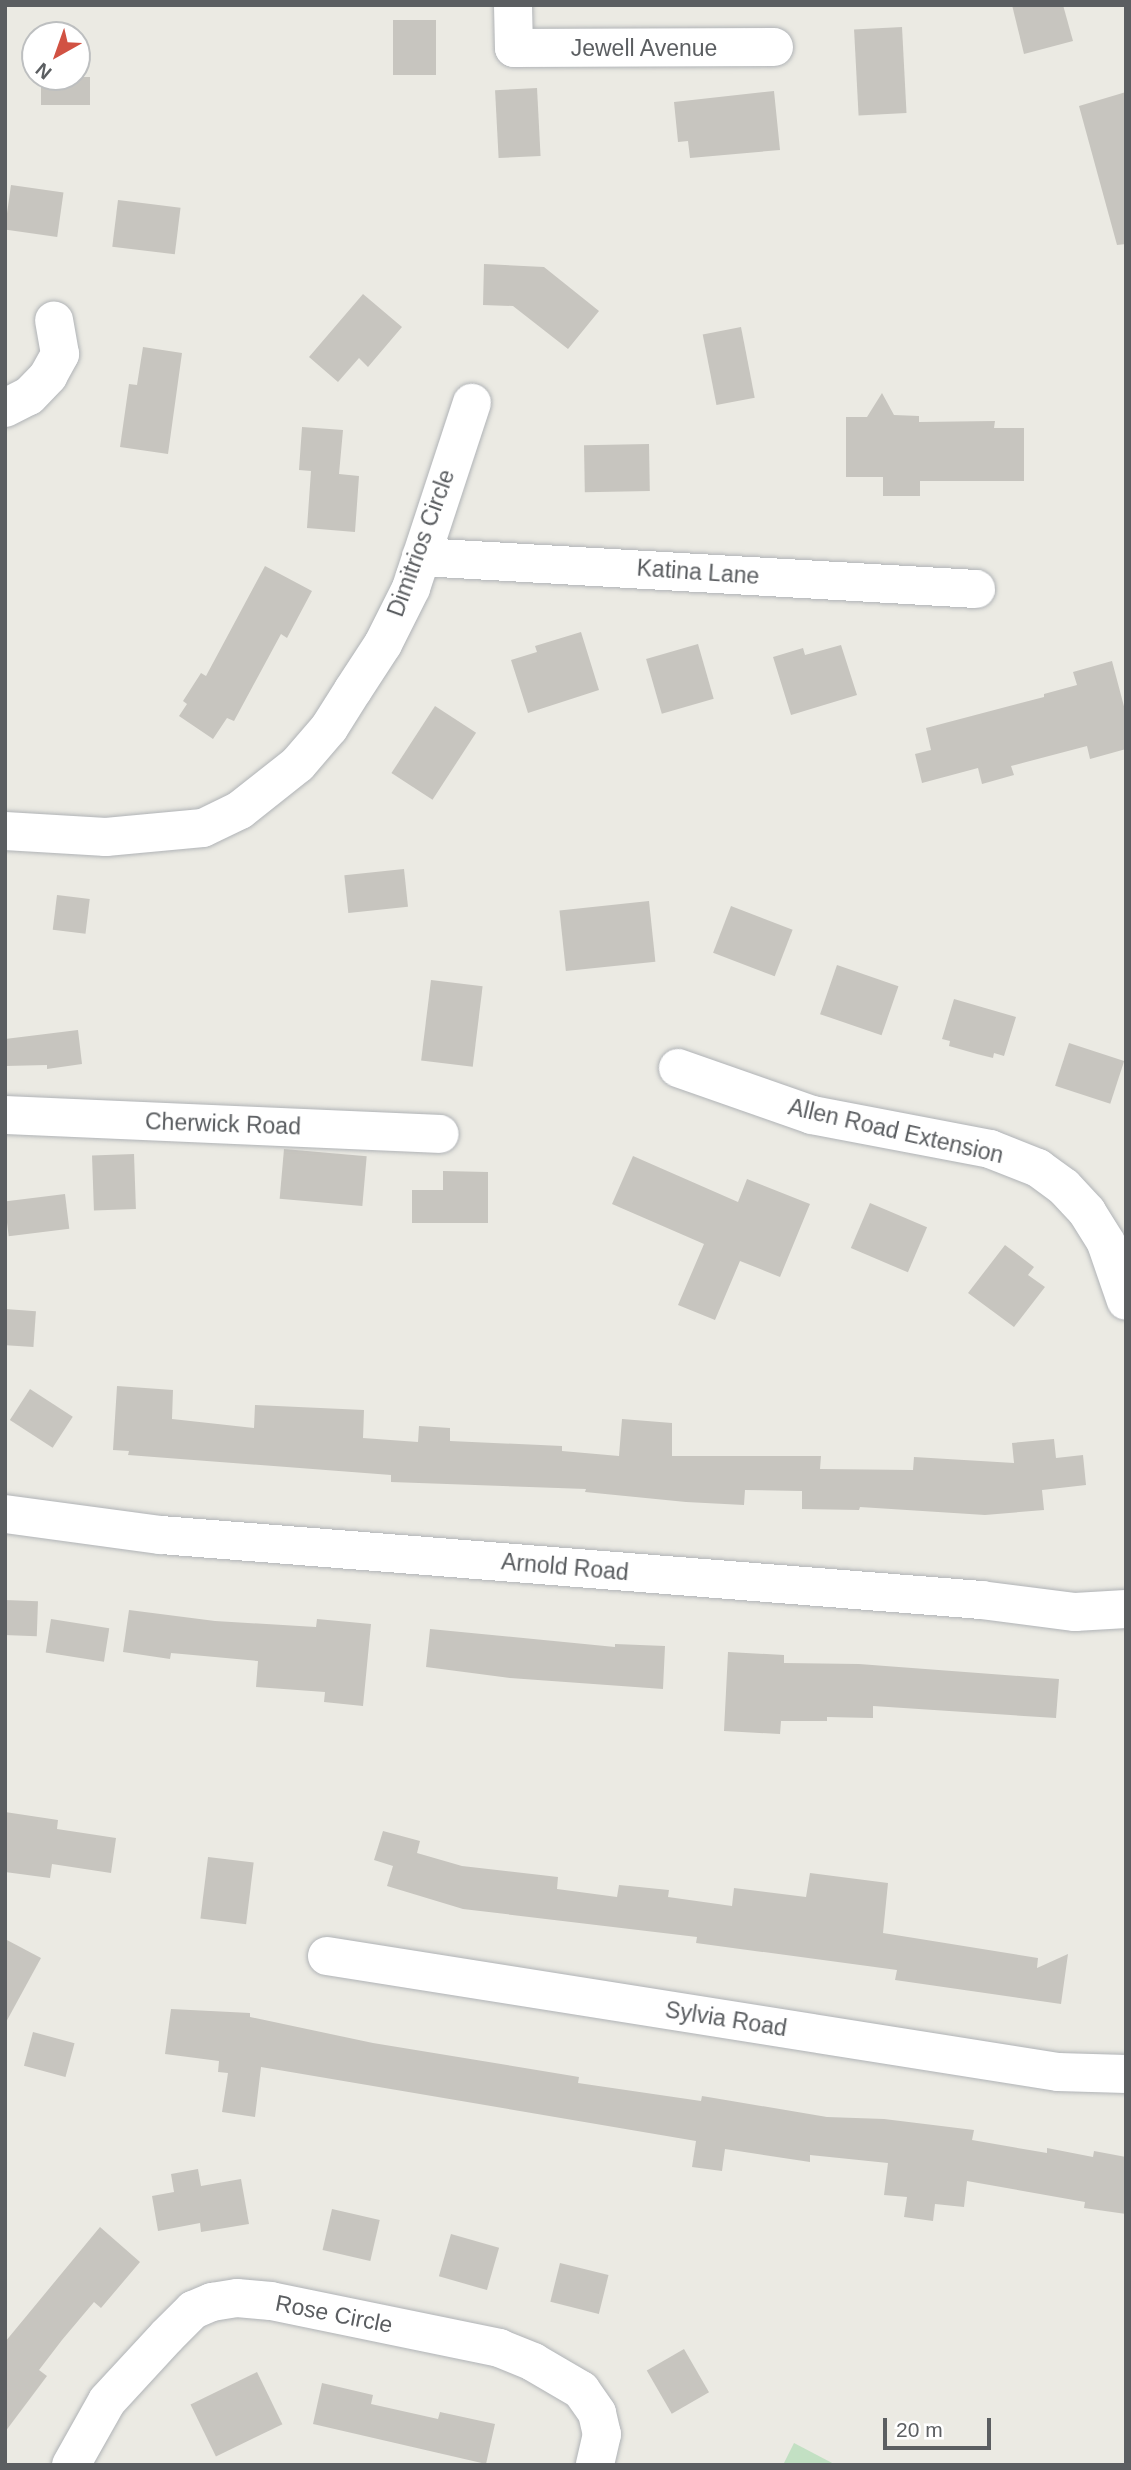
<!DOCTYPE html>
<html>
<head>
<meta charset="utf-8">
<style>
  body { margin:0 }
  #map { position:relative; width:1131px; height:2470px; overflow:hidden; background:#ebeae3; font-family:Helvetica,sans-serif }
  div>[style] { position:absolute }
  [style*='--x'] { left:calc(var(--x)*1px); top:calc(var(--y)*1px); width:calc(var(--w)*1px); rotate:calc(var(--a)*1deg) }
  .green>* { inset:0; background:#c2e0c3 }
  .building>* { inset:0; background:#c7c5bf; transform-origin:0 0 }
  .roads { filter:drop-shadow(0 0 2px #b0b3b6) drop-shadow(0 0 2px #b0b3b6) }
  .minor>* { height:38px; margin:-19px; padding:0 19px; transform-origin:19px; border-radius:19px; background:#fff }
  span { translate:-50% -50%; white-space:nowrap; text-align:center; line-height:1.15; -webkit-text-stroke:6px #fff; paint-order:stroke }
  .street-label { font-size:23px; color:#5b5e61 }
  .frame { position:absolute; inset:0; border:7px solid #5b5e61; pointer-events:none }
  .north { position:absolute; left:21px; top:21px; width:70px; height:70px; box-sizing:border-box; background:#fff; border:2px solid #bdbfc0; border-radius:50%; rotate:220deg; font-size:19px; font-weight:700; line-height:28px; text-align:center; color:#5b5e61 }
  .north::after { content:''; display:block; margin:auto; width:24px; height:32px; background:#d15243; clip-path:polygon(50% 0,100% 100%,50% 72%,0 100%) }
  .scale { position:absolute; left:883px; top:2418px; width:108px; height:32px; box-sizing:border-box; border:4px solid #5b5e61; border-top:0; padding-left:9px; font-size:21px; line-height:24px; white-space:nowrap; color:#5b5e61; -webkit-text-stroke:5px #fff; paint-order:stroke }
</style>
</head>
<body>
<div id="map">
  <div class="green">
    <div style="clip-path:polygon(794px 2443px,836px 2465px,783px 2465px)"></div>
  </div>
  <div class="building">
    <div style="clip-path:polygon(1012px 5px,1063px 5px,1073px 41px,1024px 54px)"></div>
    <div style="left:436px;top:20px;width:55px;height:43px;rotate:90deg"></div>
    <div style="left:902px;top:27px;width:86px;height:48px;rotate:87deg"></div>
    <div style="left:41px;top:77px;width:49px;height:28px"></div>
    <div style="left:537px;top:88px;width:68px;height:42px;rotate:87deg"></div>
    <div style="clip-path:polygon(774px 91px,780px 150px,690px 158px,688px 141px,678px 142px,674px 102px)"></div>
    <div style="clip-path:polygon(1126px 92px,1126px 244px,1117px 245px,1079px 106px)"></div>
    <div style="left:11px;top:185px;width:53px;height:45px;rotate:8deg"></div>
    <div style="left:118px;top:200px;width:63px;height:47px;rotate:7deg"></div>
    <div style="clip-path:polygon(484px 264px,544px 267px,599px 311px,568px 349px,513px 306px,483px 305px)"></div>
    <div style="clip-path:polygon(363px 294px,402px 327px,368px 367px,359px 358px,338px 382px,309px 357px)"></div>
    <div style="left:741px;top:327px;width:72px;height:39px;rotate:79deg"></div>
    <div style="clip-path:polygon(143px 347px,182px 353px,168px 454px,120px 447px,129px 384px,137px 385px)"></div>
    <div style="clip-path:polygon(882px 393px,894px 415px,919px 416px,919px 422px,995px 421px,994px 428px,1024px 428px,1024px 481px,920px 481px,920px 496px,883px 496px,883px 477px,846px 477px,846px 417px,867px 417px)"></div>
    <div style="clip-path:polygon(302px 427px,343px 430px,339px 474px,359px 476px,355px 532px,307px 528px,311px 471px,299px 470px)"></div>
    <div style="left:649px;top:444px;width:47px;height:65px;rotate:89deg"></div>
    <div style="clip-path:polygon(265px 566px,312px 591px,287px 638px,281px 634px,234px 721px,227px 718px,213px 739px,179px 716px,187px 704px,183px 701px,201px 673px,206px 676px)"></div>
    <div style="clip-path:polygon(581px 632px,599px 690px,528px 713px,511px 660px,537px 652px,535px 646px)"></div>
    <div style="left:698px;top:644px;width:57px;height:54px;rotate:74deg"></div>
    <div style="clip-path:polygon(841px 645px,857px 695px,791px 715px,773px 657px,803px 648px,805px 655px)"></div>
    <div style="clip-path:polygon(1112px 661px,1126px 714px,1126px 749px,1090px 759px,1087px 746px,1011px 766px,1014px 775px,982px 784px,978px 768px,922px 783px,915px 754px,931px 750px,926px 728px,1044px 697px,1044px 694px,1077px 685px,1073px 672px)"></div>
    <div style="left:435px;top:706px;width:49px;height:80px;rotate:33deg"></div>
    <div style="left:404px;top:869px;width:38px;height:60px;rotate:84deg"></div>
    <div style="left:57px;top:895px;width:33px;height:35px;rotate:7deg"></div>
    <div style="left:649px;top:901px;width:61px;height:90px;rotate:84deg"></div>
    <div style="left:731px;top:906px;width:66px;height:50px;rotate:21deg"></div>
    <div style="left:837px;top:965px;width:65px;height:52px;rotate:19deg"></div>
    <div style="left:431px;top:980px;width:52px;height:81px;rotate:7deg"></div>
    <div style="clip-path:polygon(954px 999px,1016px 1017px,1004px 1056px,994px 1053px,993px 1058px,977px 1054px,949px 1046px,950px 1041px,942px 1039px)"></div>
    <div style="clip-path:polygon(78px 1030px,82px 1064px,47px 1069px,47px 1065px,5px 1066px,5px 1039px)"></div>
    <div style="left:1069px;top:1043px;width:58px;height:45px;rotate:18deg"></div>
    <div style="left:284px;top:1149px;width:83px;height:50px;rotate:5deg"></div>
    <div style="left:134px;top:1154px;width:55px;height:42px;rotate:88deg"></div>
    <div style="clip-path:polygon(633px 1156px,738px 1202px,747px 1179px,810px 1204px,780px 1277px,740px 1261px,715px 1320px,678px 1305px,704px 1244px,612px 1204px)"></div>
    <div style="clip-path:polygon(443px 1171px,488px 1172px,488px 1223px,412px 1223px,412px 1190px,443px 1190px)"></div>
    <div style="left:65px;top:1194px;width:35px;height:61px;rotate:83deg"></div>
    <div style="left:870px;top:1203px;width:62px;height:49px;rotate:23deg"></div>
    <div style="clip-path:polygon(1005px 1245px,1034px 1267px,1028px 1275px,1045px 1287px,1014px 1327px,968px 1293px)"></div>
    <div style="left:5px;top:1309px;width:31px;height:36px;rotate:4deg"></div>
    <div style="clip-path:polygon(117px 1386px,173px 1390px,172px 1419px,254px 1428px,255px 1405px,364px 1410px,363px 1438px,418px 1442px,419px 1426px,450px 1428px,450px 1441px,562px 1446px,562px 1451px,619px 1456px,622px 1419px,672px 1423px,672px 1456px,821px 1456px,820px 1469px,913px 1470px,914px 1457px,1014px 1463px,1012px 1443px,1054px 1439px,1056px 1458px,1083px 1455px,1086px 1485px,1042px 1490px,1044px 1510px,985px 1515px,860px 1507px,859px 1510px,802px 1509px,802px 1491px,745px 1490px,744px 1505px,686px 1502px,585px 1492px,586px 1489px,391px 1482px,391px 1475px,128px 1455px,129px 1451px,113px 1450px)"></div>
    <div style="left:30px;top:1389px;width:51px;height:37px;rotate:33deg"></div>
    <div style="left:5px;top:1600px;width:33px;height:35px;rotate:2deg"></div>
    <div style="clip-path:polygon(129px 1610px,215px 1621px,316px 1627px,317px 1619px,371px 1624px,363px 1706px,324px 1702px,325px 1692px,256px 1687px,258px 1661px,171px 1653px,170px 1659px,123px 1652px)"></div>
    <div style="left:51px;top:1619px;width:59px;height:34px;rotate:9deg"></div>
    <div style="clip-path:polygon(430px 1629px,615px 1647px,615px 1644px,665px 1646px,663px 1689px,510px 1678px,426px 1667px)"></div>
    <div style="clip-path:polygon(728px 1652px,784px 1655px,784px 1663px,859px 1664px,1059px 1679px,1056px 1718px,873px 1706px,873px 1718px,827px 1717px,827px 1721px,781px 1721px,780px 1734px,724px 1731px)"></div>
    <div style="clip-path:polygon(5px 1812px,58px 1820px,57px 1829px,116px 1838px,111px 1873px,52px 1864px,50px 1878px,5px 1872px)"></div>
    <div style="clip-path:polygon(383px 1831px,420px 1841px,417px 1853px,462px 1866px,558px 1877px,557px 1889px,617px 1897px,619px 1885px,669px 1890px,668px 1897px,732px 1906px,734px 1888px,806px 1897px,810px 1873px,888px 1883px,883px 1933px,1038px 1958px,1037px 1968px,1068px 1954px,1061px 2004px,895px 1980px,897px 1970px,696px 1943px,697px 1937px,463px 1909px,387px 1886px,393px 1866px,374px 1860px)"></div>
    <div style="left:208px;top:1857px;width:46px;height:62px;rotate:7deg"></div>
    <div style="clip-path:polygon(5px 1939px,41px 1958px,5px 2024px)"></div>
    <div style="clip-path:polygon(171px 2009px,250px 2013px,250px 2017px,373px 2043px,579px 2077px,578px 2083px,701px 2101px,702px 2096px,827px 2117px,884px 2119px,974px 2130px,972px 2140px,1047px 2153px,1047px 2148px,1093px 2157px,1094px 2151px,1126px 2157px,1126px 2214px,1084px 2208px,1085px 2202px,967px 2181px,964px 2207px,935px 2204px,933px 2221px,904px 2217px,907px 2197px,884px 2195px,888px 2163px,810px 2155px,810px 2162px,725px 2149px,722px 2171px,692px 2167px,696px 2141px,261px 2067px,255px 2117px,222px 2112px,228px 2073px,218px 2072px,219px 2061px,165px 2054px)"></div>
    <div style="left:33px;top:2032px;width:43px;height:35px;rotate:15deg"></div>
    <div style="clip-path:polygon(198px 2169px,201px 2186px,241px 2179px,249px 2224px,201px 2232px,200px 2223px,158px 2231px,152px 2196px,174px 2192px,171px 2174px)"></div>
    <div style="left:332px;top:2209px;width:49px;height:42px;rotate:13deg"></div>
    <div style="clip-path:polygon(100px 2227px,140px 2262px,101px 2308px,94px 2302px,62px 2340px,39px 2370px,47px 2376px,5px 2432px,5px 2342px)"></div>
    <div style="left:451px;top:2234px;width:50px;height:44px;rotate:16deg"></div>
    <div style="left:560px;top:2263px;width:50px;height:40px;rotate:14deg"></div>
    <div style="left:684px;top:2349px;width:50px;height:43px;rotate:60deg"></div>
    <div style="left:257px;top:2372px;width:58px;height:74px;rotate:64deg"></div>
    <div style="clip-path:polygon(322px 2383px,373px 2395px,371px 2404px,438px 2419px,440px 2412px,495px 2424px,486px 2464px,313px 2424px)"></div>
  </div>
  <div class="roads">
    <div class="minor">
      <div style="--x:513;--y:5;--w:43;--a:88.7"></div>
      <div style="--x:514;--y:48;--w:260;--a:-0.2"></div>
      <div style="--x:5;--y:408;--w:27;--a:-27"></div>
      <div style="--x:29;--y:396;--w:28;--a:-46"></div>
      <div style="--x:48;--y:376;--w:25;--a:-61"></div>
      <div style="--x:60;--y:354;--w:34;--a:-100"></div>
      <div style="--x:421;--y:557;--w:556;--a:3.3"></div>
      <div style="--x:5;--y:831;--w:101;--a:3.4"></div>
      <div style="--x:106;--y:837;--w:97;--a:-5.3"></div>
      <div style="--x:203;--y:828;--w:41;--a:-25.9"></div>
      <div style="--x:240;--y:810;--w:74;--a:-38.4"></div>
      <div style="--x:298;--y:764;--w:48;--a:-49.3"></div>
      <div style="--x:329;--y:728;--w:45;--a:-57.7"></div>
      <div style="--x:353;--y:690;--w:55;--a:-56.9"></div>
      <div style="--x:383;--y:644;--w:63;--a:-63.4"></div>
      <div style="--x:411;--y:588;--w:195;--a:-71.8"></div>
      <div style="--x:678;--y:1068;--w:142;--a:19.3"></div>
      <div style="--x:812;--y:1115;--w:181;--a:10.8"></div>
      <div style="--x:990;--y:1149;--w:52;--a:21.6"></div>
      <div style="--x:1038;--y:1168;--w:32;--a:36"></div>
      <div style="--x:1064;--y:1187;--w:34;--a:47"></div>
      <div style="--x:1087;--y:1212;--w:36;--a:58"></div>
      <div style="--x:1106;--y:1243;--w:61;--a:71"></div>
      <div style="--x:5;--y:1115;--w:435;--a:2.5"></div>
      <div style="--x:5;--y:1514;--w:157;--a:7.7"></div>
      <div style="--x:161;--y:1535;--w:823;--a:4.53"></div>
      <div style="--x:981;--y:1600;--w:95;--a:7.3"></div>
      <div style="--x:1075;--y:1612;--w:51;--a:-3.4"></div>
      <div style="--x:327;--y:1956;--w:740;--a:9.02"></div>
      <div style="--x:1058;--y:2072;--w:68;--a:1.7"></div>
      <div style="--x:71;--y:2465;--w:73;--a:-60.6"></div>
      <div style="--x:107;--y:2401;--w:88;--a:-47.3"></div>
      <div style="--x:167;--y:2336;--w:37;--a:-45"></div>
      <div style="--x:193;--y:2310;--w:21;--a:-23"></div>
      <div style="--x:212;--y:2302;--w:25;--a:-9"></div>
      <div style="--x:237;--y:2298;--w:34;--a:5"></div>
      <div style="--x:271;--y:2301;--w:233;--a:11.6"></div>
      <div style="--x:499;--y:2348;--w:37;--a:22"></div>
      <div style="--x:533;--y:2362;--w:56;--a:30.3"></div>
      <div style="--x:581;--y:2390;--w:28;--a:55"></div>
      <div style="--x:597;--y:2413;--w:22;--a:77"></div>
      <div style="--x:602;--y:2434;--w:32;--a:103"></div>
    </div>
  </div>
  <div class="street-label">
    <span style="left:644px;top:48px">Jewell Avenue</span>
    <span style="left:421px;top:543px;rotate:-70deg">Dimitrios Circle</span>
    <span style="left:698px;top:572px;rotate:4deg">Katina Lane</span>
    <span style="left:223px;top:1124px;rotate:2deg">Cherwick Road</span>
    <span style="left:896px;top:1131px;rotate:13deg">Allen Road Extension</span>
    <span style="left:565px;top:1567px;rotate:5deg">Arnold Road</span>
    <span style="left:726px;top:2019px;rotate:9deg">Sylvia Road</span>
    <span style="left:334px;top:2314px;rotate:11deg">Rose Circle</span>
  </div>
  <div class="frame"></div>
  <div class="north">N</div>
  <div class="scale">20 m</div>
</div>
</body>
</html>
